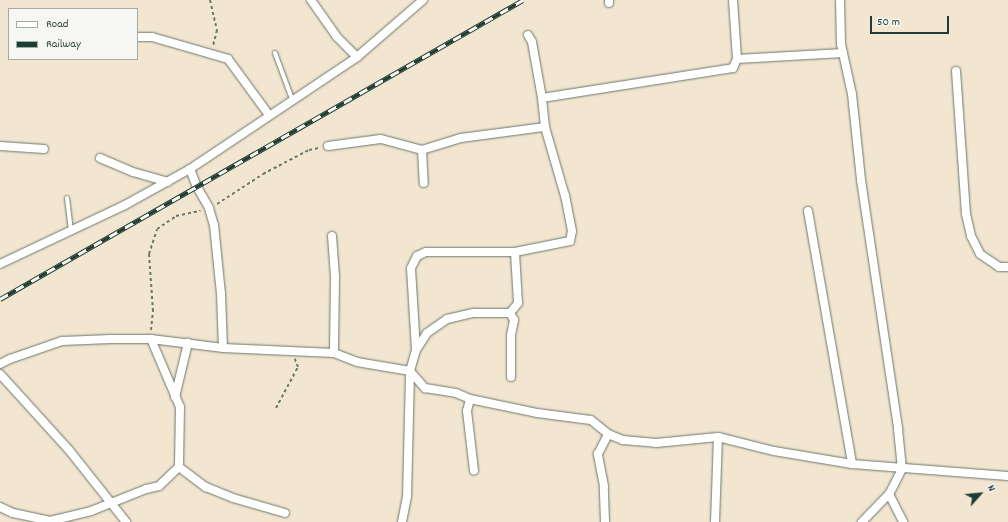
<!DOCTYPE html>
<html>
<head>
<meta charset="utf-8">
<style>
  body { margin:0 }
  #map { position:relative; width:1008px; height:522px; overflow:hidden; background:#f3e6d1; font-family:Dekko,sans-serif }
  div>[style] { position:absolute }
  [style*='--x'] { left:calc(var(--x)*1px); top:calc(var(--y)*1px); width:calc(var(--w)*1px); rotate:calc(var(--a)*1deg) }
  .path>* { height:2px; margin-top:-1px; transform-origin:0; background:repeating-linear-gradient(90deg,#69786b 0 3px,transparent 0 6px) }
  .roads { filter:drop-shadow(0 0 1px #69786b) drop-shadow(0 0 1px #69786b) }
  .service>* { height:4px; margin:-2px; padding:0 2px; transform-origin:2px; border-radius:2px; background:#fff }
  .minor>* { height:8px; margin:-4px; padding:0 4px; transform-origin:4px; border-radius:4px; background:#fff }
  .rail>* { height:4.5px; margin-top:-2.25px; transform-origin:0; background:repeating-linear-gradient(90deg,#f6f6f2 0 9px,#1f3d34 0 18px); box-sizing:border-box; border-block:1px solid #1f3d34 }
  span { translate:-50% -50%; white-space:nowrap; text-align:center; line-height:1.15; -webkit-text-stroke:3.5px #f6f6f2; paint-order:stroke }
  .legend { position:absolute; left:8px; top:8px; width:130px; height:52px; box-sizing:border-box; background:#f6f6f2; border:1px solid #a0aca6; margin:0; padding:5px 7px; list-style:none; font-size:12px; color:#1f3d34 }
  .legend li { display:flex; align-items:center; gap:8px; height:20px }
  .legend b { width:20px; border:1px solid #a0aca6 }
  .north { position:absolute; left:960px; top:474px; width:40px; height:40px; -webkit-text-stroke:3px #f6f6f2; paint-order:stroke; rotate:63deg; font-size:11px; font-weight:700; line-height:16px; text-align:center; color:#1f3d34 }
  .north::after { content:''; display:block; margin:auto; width:14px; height:18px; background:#1f3d34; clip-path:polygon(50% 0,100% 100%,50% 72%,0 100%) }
  .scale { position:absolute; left:870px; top:16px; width:79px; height:18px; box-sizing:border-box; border:2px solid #1f3d34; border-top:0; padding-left:5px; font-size:12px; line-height:14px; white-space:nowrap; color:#1f3d34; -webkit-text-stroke:3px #f6f6f2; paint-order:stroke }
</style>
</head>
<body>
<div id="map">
  <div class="path">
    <div style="--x:210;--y:0;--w:31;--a:77"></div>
    <div style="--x:217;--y:30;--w:16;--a:104"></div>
    <div style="--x:217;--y:204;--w:55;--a:-33.1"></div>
    <div style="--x:263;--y:174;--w:52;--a:-27.6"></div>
    <div style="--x:309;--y:150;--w:10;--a:-11"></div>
    <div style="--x:151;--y:330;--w:19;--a:-84"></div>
    <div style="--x:153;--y:311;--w:57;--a:-94"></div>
    <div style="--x:149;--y:254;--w:26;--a:-72"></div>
    <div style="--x:157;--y:229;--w:23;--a:-34"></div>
    <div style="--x:176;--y:216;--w:25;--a:-12"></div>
    <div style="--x:276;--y:408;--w:47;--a:-61.8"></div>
    <div style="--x:298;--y:367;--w:9;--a:-111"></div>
  </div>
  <div class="roads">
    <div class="service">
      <div style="--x:275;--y:53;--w:49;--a:69.7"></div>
      <div style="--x:67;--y:198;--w:31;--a:83"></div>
    </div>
    <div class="minor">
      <div style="--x:311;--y:0;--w:45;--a:54.9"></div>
      <div style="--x:337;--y:37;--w:28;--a:45"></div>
      <div style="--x:609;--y:0;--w:3;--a:90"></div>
      <div style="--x:733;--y:0;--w:59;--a:86.1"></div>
      <div style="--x:737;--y:59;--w:106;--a:-3.2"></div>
      <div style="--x:840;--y:0;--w:44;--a:88.7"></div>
      <div style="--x:841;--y:44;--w:51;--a:77.6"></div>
      <div style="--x:852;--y:94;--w:86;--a:84"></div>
      <div style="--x:861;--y:180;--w:252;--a:81.5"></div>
      <div style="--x:898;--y:429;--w:40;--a:84.3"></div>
      <div style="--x:902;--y:469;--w:28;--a:117"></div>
      <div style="--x:889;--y:494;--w:39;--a:134"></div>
      <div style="--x:137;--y:37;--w:15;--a:0"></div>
      <div style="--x:152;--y:37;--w:79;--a:16.1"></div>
      <div style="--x:228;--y:59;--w:69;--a:53.8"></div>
      <div style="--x:956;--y:71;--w:143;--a:86"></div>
      <div style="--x:966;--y:214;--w:23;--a:77"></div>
      <div style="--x:971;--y:236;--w:20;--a:63"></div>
      <div style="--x:980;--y:254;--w:23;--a:34"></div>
      <div style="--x:999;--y:267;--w:9;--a:0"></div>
      <div style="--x:542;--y:98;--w:193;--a:-8.9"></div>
      <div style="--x:733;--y:68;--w:10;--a:-66"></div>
      <div style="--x:0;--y:146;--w:44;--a:3.9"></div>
      <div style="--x:328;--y:146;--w:53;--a:-7.5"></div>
      <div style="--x:381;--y:139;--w:42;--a:15"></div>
      <div style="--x:422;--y:150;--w:41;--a:-17.1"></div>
      <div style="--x:461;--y:138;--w:85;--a:-7.5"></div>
      <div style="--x:422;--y:150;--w:33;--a:87"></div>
      <div style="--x:100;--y:158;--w:36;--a:23"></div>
      <div style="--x:133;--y:172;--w:36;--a:16"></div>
      <div style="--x:190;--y:169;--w:19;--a:69"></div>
      <div style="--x:197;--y:187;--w:24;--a:60"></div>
      <div style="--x:209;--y:208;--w:18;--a:74"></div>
      <div style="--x:214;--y:225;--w:69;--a:84.2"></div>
      <div style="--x:221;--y:294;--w:54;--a:87.9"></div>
      <div style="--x:808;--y:211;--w:257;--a:80.1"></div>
      <div style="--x:332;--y:236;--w:41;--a:85.8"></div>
      <div style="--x:335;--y:277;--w:76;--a:90.8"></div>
      <div style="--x:0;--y:264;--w:138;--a:-25.3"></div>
      <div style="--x:125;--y:205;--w:74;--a:-29"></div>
      <div style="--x:190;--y:169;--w:201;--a:-33.8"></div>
      <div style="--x:357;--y:57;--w:87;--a:-40.8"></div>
      <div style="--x:510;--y:313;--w:8;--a:60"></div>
      <div style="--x:514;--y:320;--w:16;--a:101"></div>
      <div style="--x:511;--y:336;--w:41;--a:90"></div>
      <div style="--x:151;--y:339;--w:74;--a:66.9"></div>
      <div style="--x:180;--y:407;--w:60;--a:91"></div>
      <div style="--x:416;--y:350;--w:20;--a:-57"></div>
      <div style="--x:427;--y:333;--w:24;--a:-35"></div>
      <div style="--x:447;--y:319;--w:28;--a:-13"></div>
      <div style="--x:474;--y:313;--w:36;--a:0"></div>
      <div style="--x:510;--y:313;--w:13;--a:-51"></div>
      <div style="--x:518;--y:303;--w:51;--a:-93.4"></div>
      <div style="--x:0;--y:364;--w:11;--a:-27"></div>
      <div style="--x:10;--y:359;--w:55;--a:-19.1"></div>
      <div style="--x:62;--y:341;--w:49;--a:-2.3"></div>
      <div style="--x:111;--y:339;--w:40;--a:0"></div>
      <div style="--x:151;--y:339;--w:73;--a:7.1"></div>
      <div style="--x:223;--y:348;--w:111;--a:2.6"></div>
      <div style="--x:334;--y:353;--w:25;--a:21"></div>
      <div style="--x:357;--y:362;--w:54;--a:9.6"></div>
      <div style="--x:410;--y:371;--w:23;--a:49"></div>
      <div style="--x:425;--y:388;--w:31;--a:9"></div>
      <div style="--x:456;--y:393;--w:15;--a:23"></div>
      <div style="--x:470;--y:399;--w:68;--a:11.8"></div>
      <div style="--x:537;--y:413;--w:54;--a:7.4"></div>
      <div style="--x:591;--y:420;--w:22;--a:39"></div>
      <div style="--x:608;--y:434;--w:16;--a:22"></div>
      <div style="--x:623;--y:440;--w:33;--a:5"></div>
      <div style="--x:656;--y:443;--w:62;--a:-5.5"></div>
      <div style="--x:718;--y:437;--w:58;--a:14"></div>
      <div style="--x:774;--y:451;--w:79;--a:9.5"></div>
      <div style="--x:852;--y:464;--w:156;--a:4.4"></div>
      <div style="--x:0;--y:374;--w:103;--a:47.8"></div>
      <div style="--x:69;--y:450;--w:92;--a:51.6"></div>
      <div style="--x:175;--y:397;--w:56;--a:-76.5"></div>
      <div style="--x:470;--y:399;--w:12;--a:104"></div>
      <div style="--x:467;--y:411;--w:60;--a:83.3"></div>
      <div style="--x:889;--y:494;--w:31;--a:63"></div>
      <div style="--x:0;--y:507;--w:14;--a:25"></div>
      <div style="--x:13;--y:513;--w:38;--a:12"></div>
      <div style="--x:50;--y:521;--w:42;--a:-13.7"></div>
      <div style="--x:91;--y:511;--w:59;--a:-21.8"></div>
      <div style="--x:146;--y:489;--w:13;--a:-13"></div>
      <div style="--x:159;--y:486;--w:28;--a:-44"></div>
      <div style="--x:179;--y:467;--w:34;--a:37"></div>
      <div style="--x:206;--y:487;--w:29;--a:22"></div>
      <div style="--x:233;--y:498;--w:54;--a:16.1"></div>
      <div style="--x:402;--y:522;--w:25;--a:-79"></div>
      <div style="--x:407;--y:497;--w:126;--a:-88.6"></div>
      <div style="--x:410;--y:371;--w:22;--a:-74"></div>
      <div style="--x:416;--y:350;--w:82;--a:-93.5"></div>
      <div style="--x:411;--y:268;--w:13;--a:-63"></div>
      <div style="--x:417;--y:256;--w:10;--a:-24"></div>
      <div style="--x:426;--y:252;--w:89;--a:0"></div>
      <div style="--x:515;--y:252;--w:56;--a:-11.3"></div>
      <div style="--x:570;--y:241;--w:10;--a:-79"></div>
      <div style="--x:572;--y:231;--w:36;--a:-101"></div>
      <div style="--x:565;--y:196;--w:72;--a:-106.2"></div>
      <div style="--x:545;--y:127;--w:29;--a:-96"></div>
      <div style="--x:542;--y:98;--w:57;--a:-100.1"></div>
      <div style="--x:532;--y:42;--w:8;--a:-120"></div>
      <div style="--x:605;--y:522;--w:36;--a:-92"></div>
      <div style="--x:604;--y:486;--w:33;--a:-101"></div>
      <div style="--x:598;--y:454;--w:22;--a:-63"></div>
      <div style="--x:715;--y:522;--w:85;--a:-88"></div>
    </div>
  </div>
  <div class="rail">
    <div style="--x:0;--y:299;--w:602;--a:-29.76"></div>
  </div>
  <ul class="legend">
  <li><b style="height:5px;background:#fff"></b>Road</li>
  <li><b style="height:5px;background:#1f3d34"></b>Railway</li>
  </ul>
  <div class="north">N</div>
  <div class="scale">50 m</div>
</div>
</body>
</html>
